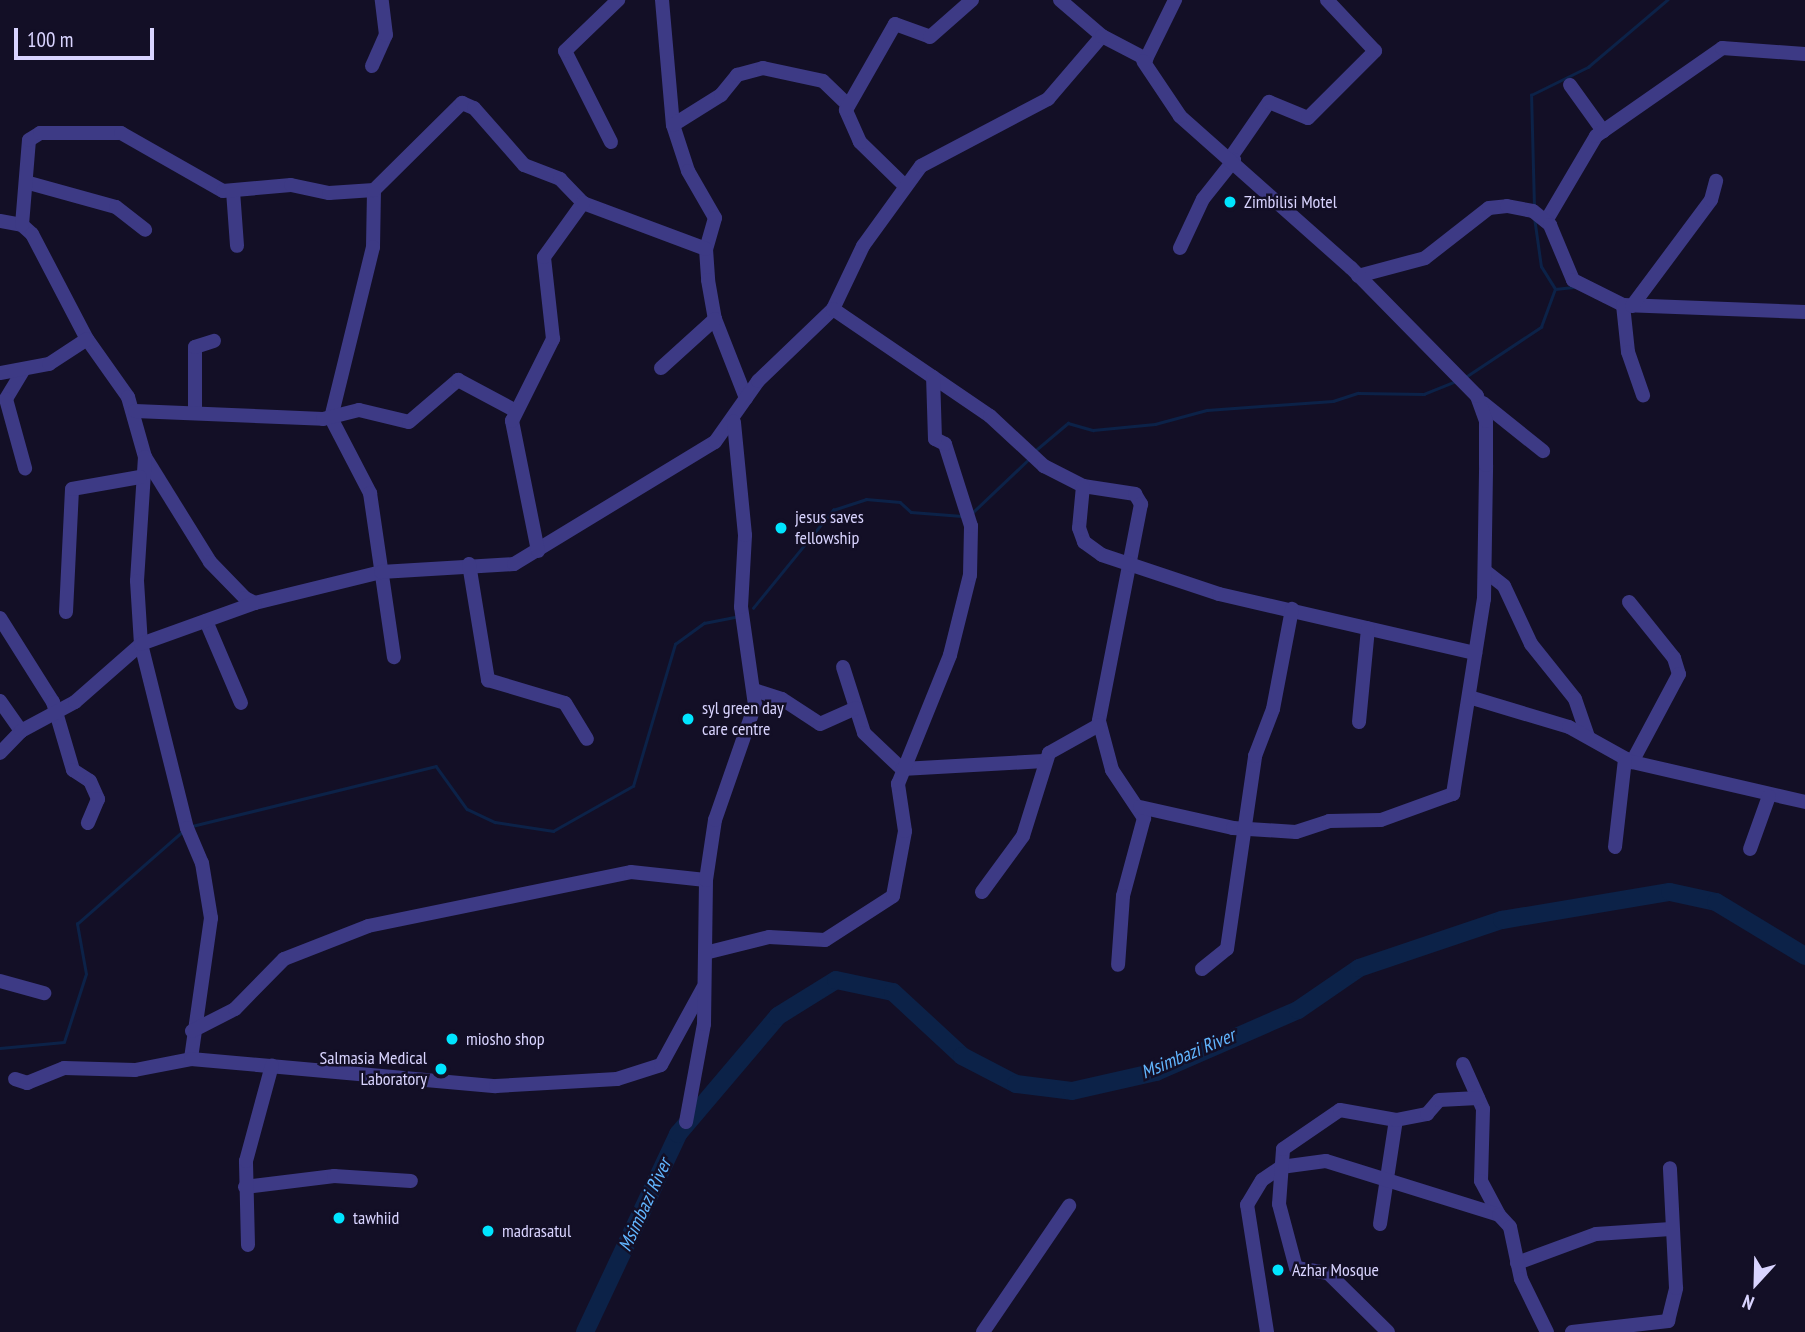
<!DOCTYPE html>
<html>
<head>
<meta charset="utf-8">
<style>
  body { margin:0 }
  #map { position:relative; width:1805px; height:1332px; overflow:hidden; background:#130f26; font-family:"PT Sans Narrow",sans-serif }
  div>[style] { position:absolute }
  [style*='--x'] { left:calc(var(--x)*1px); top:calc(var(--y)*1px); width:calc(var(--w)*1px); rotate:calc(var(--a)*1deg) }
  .stream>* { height:2.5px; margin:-1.25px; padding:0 1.25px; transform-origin:1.25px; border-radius:1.25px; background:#0c2248 }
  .river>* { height:18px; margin:-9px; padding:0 9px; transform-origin:9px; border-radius:9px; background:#0c2248 }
  .minor>* { height:14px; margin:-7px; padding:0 7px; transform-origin:7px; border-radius:7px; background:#3d3a85 }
  .dots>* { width:19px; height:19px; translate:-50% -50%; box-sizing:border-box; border:4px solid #130f26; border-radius:50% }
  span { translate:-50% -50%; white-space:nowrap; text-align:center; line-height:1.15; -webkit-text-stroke:5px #130f26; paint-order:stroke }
  .poi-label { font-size:18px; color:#d9d4ff }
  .left { translate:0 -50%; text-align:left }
  .right { translate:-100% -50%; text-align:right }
  .water-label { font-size:19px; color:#62b6ff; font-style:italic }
  .north { position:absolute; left:1721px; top:1248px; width:70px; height:70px; -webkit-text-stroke:5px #130f26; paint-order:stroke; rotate:202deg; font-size:19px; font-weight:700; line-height:28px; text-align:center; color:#d9d4ff }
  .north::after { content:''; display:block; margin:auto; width:24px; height:32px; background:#d9d4ff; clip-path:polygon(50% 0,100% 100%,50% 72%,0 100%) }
  .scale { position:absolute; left:14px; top:28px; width:140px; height:32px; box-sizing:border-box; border:4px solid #d9d4ff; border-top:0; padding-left:9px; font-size:21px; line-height:24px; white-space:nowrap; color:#d9d4ff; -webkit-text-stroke:5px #130f26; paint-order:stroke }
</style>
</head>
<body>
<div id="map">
  <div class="stream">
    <div style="--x:1534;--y:207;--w:112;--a:-91.5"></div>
    <div style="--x:1531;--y:95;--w:64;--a:-26.2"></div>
    <div style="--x:1588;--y:67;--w:104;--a:-40.3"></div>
    <div style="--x:1555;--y:289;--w:18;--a:-6"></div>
    <div style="--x:1467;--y:376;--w:89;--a:-33.5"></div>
    <div style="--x:1541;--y:327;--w:40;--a:-69.8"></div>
    <div style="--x:1555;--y:289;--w:26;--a:-122"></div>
    <div style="--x:1541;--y:267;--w:50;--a:-98"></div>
    <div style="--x:1036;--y:450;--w:42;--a:-40.2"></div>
    <div style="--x:1068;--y:423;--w:26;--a:16"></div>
    <div style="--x:1093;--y:430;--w:62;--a:-5.5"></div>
    <div style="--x:1155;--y:424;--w:54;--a:-15.1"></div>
    <div style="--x:1207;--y:410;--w:126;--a:-4.1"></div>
    <div style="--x:1333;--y:401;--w:26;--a:-18"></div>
    <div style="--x:1358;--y:393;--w:66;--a:0.9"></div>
    <div style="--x:1424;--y:394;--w:35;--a:-22"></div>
    <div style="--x:972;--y:513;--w:80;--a:-43.5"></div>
    <div style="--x:753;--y:608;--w:127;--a:-50.8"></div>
    <div style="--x:833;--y:510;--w:35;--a:-18"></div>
    <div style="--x:866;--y:499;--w:34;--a:5"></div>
    <div style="--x:900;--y:502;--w:15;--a:42"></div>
    <div style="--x:911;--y:512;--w:51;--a:4.5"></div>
    <div style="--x:192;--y:826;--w:251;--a:-13.8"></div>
    <div style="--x:436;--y:766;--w:53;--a:54.2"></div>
    <div style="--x:467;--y:809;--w:31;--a:25"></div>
    <div style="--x:495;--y:822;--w:59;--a:8.8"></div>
    <div style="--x:553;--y:831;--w:92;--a:-29.4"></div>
    <div style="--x:633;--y:786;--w:148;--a:-73.5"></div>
    <div style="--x:675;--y:644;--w:36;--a:-36"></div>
    <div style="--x:704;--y:623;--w:32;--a:-11"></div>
    <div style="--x:0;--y:1048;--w:64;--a:-5.4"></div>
    <div style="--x:64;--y:1042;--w:71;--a:-72.1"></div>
    <div style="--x:86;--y:974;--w:51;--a:-100.2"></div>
    <div style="--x:77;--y:924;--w:141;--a:-41.3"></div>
  </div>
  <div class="river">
    <div style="--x:585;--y:1332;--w:219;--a:-64.8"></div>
    <div style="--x:678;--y:1134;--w:155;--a:-49.7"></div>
    <div style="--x:778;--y:1016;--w:68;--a:-31.8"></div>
    <div style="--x:836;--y:980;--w:58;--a:11.9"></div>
    <div style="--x:893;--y:992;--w:94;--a:42.8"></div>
    <div style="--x:962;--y:1056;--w:61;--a:27.4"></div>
    <div style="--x:1016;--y:1084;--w:56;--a:7.1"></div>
    <div style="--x:1072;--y:1091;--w:86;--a:-12.7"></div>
    <div style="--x:1156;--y:1072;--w:155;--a:-23.6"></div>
    <div style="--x:1298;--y:1010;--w:74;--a:-34.5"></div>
    <div style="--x:1359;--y:968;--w:151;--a:-18.6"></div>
    <div style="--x:1502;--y:920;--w:170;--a:-9.5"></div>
    <div style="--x:1670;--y:892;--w:47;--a:12.3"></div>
    <div style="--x:1716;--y:902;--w:104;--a:31.2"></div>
  </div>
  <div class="minor">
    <div style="--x:662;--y:0;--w:125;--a:85"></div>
    <div style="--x:673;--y:125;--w:48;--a:71.9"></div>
    <div style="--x:688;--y:171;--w:54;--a:60.1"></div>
    <div style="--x:715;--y:218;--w:32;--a:106"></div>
    <div style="--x:706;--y:249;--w:31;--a:86"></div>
    <div style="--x:708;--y:280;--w:40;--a:80"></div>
    <div style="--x:715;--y:319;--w:85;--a:68.6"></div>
    <div style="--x:1060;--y:0;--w:55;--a:40.6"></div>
    <div style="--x:372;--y:66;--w:34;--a:-66"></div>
    <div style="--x:386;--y:35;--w:35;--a:-97"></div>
    <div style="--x:1570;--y:85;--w:57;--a:54.3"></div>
    <div style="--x:673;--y:125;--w:57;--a:-32"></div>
    <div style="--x:721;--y:95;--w:26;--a:-51"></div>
    <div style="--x:737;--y:75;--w:27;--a:-15"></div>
    <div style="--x:763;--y:68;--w:61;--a:12.2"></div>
    <div style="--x:823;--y:81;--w:35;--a:44"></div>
    <div style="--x:611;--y:142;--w:102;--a:-116.8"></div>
    <div style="--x:565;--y:51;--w:74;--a:-43.9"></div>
    <div style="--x:1231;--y:157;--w:67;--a:-55.4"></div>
    <div style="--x:1269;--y:102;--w:42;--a:22.3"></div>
    <div style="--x:1308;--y:118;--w:95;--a:-45"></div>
    <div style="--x:1375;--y:51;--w:70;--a:-133.3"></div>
    <div style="--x:29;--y:183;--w:90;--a:15.4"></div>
    <div style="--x:116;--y:207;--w:37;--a:38"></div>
    <div style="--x:904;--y:185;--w:62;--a:-135.7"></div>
    <div style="--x:860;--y:142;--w:35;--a:-114"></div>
    <div style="--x:846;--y:110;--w:99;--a:-60.3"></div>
    <div style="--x:895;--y:24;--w:37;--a:20"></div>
    <div style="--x:930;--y:37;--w:56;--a:-41.4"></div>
    <div style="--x:374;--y:190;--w:57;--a:91"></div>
    <div style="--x:373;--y:247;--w:176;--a:103.8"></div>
    <div style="--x:331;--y:418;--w:85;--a:62.5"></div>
    <div style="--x:370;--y:493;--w:166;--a:81.7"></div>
    <div style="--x:233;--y:191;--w:55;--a:85.8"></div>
    <div style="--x:0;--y:221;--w:22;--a:10"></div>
    <div style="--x:22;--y:225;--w:13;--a:42"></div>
    <div style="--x:32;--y:234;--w:119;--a:62.4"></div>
    <div style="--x:87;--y:339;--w:71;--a:54.7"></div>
    <div style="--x:128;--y:397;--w:62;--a:74.2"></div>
    <div style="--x:145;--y:457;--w:123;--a:58.2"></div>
    <div style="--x:210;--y:562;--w:50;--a:45.8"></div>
    <div style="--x:245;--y:598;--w:11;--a:27"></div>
    <div style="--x:255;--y:603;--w:130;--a:-13.8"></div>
    <div style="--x:381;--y:572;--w:133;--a:-3.4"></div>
    <div style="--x:514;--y:564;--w:235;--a:-31.3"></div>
    <div style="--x:715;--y:442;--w:75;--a:-54.8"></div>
    <div style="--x:758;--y:381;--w:104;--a:-43.8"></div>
    <div style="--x:833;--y:309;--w:70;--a:-64.5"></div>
    <div style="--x:863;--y:246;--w:99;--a:-54.1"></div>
    <div style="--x:921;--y:166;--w:144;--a:-27.8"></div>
    <div style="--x:1048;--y:99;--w:83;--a:-49.4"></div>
    <div style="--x:1102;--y:36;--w:50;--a:27.6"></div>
    <div style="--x:1146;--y:59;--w:66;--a:-63.8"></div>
    <div style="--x:1546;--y:221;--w:99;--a:-59.5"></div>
    <div style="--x:1596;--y:136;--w:154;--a:-34.9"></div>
    <div style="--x:1722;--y:48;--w:83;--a:4.1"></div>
    <div style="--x:22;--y:225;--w:85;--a:-85.3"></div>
    <div style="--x:29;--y:140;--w:13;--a:-32"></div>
    <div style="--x:40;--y:133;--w:81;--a:0"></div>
    <div style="--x:121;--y:133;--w:117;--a:29.6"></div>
    <div style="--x:223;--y:191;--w:68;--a:-5"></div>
    <div style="--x:291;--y:185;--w:39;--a:12"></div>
    <div style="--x:329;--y:193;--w:45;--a:-3.8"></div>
    <div style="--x:374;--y:190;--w:124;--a:-44.7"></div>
    <div style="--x:462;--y:103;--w:13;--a:23"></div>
    <div style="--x:474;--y:108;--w:76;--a:48.7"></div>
    <div style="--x:524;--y:165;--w:39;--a:21"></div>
    <div style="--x:560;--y:179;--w:33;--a:46"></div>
    <div style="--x:583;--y:203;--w:131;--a:20.5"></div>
    <div style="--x:1180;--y:248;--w:54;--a:-64.9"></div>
    <div style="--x:1203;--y:199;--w:50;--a:-51.5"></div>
    <div style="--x:1358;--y:276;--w:69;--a:-15"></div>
    <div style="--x:1425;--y:258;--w:81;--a:-38"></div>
    <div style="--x:1489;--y:208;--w:18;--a:-6"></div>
    <div style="--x:1507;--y:206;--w:26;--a:11"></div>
    <div style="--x:1533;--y:211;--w:22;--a:39"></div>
    <div style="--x:1550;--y:225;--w:60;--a:67.3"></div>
    <div style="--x:1573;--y:280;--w:56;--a:26.6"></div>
    <div style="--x:1623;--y:305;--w:182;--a:2.2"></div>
    <div style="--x:1623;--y:305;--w:47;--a:83.9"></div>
    <div style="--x:1628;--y:352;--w:46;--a:70.8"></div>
    <div style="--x:1632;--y:306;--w:132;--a:-53.3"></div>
    <div style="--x:1711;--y:200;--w:20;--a:-75"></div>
    <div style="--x:833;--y:309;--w:190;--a:34.3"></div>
    <div style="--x:990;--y:416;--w:74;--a:42.8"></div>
    <div style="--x:1044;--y:466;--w:44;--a:27.1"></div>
    <div style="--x:1083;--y:486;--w:53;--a:8.7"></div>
    <div style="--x:1135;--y:494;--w:12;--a:59"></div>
    <div style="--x:1141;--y:504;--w:221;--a:101"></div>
    <div style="--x:1099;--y:721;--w:51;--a:75.1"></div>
    <div style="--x:1112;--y:770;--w:58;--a:56.3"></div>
    <div style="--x:1144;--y:818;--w:81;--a:105.1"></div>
    <div style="--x:1123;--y:896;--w:69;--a:94.1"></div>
    <div style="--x:661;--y:368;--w:73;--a:-42.2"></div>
    <div style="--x:24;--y:369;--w:35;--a:121"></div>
    <div style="--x:6;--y:399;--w:72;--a:74.6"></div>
    <div style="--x:0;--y:373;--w:50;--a:-10.4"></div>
    <div style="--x:49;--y:364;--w:45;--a:-33.3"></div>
    <div style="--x:1483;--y:403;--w:77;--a:38.7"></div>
    <div style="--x:195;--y:410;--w:63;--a:-90"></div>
    <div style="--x:195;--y:347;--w:20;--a:-18"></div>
    <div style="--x:135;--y:411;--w:188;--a:2.4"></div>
    <div style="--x:323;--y:419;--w:37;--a:-14"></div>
    <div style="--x:359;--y:410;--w:51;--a:13.5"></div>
    <div style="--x:409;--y:422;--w:65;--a:-40.6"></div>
    <div style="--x:458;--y:380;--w:66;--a:28.1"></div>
    <div style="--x:145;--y:457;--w:124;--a:93.7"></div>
    <div style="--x:137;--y:581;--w:63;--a:86.4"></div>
    <div style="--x:141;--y:644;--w:190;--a:76"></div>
    <div style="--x:187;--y:828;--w:38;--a:67"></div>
    <div style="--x:202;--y:863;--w:56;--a:80.7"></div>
    <div style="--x:211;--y:918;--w:142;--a:98.1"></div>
    <div style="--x:1083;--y:486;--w:42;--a:95.4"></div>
    <div style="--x:1079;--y:528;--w:15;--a:70"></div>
    <div style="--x:1084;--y:542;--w:22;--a:36"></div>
    <div style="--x:1102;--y:555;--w:123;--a:18.4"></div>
    <div style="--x:1219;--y:594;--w:263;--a:13"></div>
    <div style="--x:538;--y:551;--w:133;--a:-101.3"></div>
    <div style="--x:512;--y:421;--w:92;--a:-63.4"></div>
    <div style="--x:553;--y:339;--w:82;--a:-96.3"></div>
    <div style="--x:544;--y:257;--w:67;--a:-54.2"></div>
    <div style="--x:469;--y:564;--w:118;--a:80.7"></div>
    <div style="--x:488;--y:680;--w:80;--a:16.6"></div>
    <div style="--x:565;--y:703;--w:42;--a:58.6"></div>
    <div style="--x:1485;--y:571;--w:24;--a:38"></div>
    <div style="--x:1504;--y:586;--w:64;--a:65"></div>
    <div style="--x:1531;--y:644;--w:70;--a:51.3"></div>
    <div style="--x:1575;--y:699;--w:39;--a:71"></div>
    <div style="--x:1629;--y:602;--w:72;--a:51.2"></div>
    <div style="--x:1674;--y:658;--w:17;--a:73"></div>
    <div style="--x:1679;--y:674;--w:100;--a:118.1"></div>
    <div style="--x:66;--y:612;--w:123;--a:-87.2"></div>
    <div style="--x:72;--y:489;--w:69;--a:-10"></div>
    <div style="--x:0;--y:618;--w:99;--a:57.8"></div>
    <div style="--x:53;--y:702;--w:71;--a:73.6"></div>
    <div style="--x:73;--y:770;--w:20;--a:33"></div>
    <div style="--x:90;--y:781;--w:20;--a:66"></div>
    <div style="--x:98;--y:799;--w:26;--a:113"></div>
    <div style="--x:206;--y:621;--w:89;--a:66.9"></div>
    <div style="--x:843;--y:667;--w:69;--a:72.3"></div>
    <div style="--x:864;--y:733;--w:52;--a:43.5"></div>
    <div style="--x:902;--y:769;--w:142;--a:-3.2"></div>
    <div style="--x:754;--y:690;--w:29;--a:18"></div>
    <div style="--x:782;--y:699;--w:45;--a:33.3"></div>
    <div style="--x:820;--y:724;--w:39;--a:-24"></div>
    <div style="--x:1469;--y:697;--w:104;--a:16.7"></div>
    <div style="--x:1569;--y:727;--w:72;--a:29.1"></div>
    <div style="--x:1632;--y:762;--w:178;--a:13"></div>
    <div style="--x:0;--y:701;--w:37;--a:55"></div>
    <div style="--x:1359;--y:722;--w:94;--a:-84.5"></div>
    <div style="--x:0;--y:753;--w:30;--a:-46"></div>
    <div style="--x:21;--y:731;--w:61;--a:-28.2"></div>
    <div style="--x:75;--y:702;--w:88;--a:-41.3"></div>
    <div style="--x:141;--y:644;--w:121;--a:-19.8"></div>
    <div style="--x:1140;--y:807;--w:95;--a:12.7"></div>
    <div style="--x:1233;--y:828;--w:63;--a:3.6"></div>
    <div style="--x:1296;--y:832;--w:35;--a:-18"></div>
    <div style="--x:1329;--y:821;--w:52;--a:-1.1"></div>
    <div style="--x:1381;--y:820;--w:77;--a:-19.9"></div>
    <div style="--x:1453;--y:794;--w:197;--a:-81"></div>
    <div style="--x:1484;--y:599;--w:134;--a:-89.1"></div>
    <div style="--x:1486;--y:465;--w:44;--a:-90"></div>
    <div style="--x:1486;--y:421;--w:27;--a:-110"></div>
    <div style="--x:1477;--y:396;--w:180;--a:-134.5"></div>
    <div style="--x:1351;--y:268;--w:229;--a:-138.4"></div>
    <div style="--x:1180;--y:116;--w:66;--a:-123.9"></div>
    <div style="--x:1615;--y:847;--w:89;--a:-83.5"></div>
    <div style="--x:1750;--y:849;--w:56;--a:-70.3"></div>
    <div style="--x:982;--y:892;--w:69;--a:-53.8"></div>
    <div style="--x:1023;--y:836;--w:87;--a:-72.6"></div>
    <div style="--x:1049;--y:753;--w:57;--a:-29.2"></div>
    <div style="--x:705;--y:953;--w:66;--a:-14"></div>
    <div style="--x:769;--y:937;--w:56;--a:3.1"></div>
    <div style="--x:825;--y:940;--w:81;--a:-32.9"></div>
    <div style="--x:893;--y:896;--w:66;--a:-79.5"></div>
    <div style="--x:905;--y:831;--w:48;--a:-98.5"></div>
    <div style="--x:898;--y:784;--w:139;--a:-68"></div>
    <div style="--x:950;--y:655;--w:82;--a:-76"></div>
    <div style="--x:970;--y:575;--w:49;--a:-88.8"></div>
    <div style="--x:971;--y:526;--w:86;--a:-107.6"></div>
    <div style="--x:945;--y:444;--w:11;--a:-153"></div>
    <div style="--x:935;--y:439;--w:62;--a:-91.8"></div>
    <div style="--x:1202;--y:969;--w:32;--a:-39"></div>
    <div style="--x:1227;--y:949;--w:195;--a:-81.7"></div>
    <div style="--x:1255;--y:756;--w:50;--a:-69"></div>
    <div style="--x:1273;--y:709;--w:102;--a:-79.2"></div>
    <div style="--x:0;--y:981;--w:46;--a:15.3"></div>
    <div style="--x:192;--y:1031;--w:48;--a:-27.1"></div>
    <div style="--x:235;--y:1009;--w:70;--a:-45.6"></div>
    <div style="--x:284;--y:959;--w:90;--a:-21.4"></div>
    <div style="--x:368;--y:926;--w:268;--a:-11.6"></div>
    <div style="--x:631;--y:872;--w:75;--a:6.1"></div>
    <div style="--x:1463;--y:1064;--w:49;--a:66"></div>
    <div style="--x:1483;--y:1109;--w:72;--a:91.6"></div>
    <div style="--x:1481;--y:1181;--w:38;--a:62"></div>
    <div style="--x:15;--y:1079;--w:13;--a:18"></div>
    <div style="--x:27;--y:1083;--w:40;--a:-22"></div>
    <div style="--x:64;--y:1068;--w:71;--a:1.6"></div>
    <div style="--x:135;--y:1070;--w:57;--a:-11.1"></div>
    <div style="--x:191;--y:1059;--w:306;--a:5.1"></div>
    <div style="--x:496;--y:1086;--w:121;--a:-3.3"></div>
    <div style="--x:617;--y:1079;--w:46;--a:-17.7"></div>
    <div style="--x:661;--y:1065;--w:88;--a:-61.4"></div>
    <div style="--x:686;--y:1122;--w:100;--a:-79.6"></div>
    <div style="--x:704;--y:1024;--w:144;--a:-89.2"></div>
    <div style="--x:706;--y:880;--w:61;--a:-81.5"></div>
    <div style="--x:715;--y:820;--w:122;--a:-70.8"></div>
    <div style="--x:755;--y:705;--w:99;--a:-98.1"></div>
    <div style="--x:741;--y:607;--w:72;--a:-86.8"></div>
    <div style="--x:745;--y:535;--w:114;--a:-95.6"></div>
    <div style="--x:245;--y:1187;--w:90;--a:-7"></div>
    <div style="--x:334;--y:1176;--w:77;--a:3.7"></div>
    <div style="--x:1380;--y:1224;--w:105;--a:-81.3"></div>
    <div style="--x:248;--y:1245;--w:84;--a:-91.4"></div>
    <div style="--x:246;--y:1161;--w:99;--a:-74.8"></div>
    <div style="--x:1517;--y:1263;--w:84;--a:-20.2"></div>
    <div style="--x:1596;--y:1234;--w:75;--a:-3.8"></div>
    <div style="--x:983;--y:1332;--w:153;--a:-55.7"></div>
    <div style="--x:1267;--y:1332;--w:129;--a:-98.9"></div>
    <div style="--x:1247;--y:1205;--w:29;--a:-59"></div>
    <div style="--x:1262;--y:1180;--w:23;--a:-34"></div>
    <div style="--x:1281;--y:1167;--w:45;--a:-7.6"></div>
    <div style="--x:1326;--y:1161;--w:181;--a:17.3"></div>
    <div style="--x:1499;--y:1215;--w:16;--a:47"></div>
    <div style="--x:1510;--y:1227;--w:53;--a:78.1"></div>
    <div style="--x:1521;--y:1279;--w:59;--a:63.9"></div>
    <div style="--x:1388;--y:1332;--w:84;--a:-135.5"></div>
    <div style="--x:1328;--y:1273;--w:32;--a:-171"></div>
    <div style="--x:1296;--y:1268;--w:66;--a:-104.9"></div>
    <div style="--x:1279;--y:1204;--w:55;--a:-85.8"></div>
    <div style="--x:1283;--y:1149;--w:69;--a:-34.4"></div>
    <div style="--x:1340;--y:1110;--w:57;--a:10.1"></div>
    <div style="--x:1396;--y:1120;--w:32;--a:-11"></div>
    <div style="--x:1427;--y:1114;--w:18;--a:-49"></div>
    <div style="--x:1439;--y:1100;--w:39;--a:-3"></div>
    <div style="--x:1572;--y:1332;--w:97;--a:-6.5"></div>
    <div style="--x:1668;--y:1321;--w:34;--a:-76"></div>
    <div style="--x:1676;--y:1288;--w:120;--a:-92.9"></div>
  </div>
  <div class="dots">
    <div style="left:1230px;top:202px;background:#00e5ff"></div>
    <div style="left:781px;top:528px;background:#00e5ff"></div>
    <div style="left:688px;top:719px;background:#00e5ff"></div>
    <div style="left:452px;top:1039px;background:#00e5ff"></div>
    <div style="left:441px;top:1069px;background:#00e5ff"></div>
    <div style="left:339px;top:1218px;background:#00e5ff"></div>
    <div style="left:488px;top:1231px;background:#00e5ff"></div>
    <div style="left:1278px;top:1270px;background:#00e5ff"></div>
  </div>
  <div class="poi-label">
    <span class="left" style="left:1244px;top:202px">Zimbilisi Motel</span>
    <span class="left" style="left:795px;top:528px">jesus saves<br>fellowship</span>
    <span class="left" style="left:702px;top:719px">syl green day<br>care centre</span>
    <span class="left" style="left:466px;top:1039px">miosho shop</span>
    <span class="right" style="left:427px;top:1069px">Salmasia Medical<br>Laboratory</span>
    <span class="left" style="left:353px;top:1218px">tawhiid</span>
    <span class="left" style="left:502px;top:1231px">madrasatul</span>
    <span class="left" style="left:1292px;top:1270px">Azhar Mosque</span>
  </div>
  <div class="water-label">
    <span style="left:1188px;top:1054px;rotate:-23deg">Msimbazi River</span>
    <span style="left:645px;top:1205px;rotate:-65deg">Msimbazi River</span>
  </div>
  <div class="north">N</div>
  <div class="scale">100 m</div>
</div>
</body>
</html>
